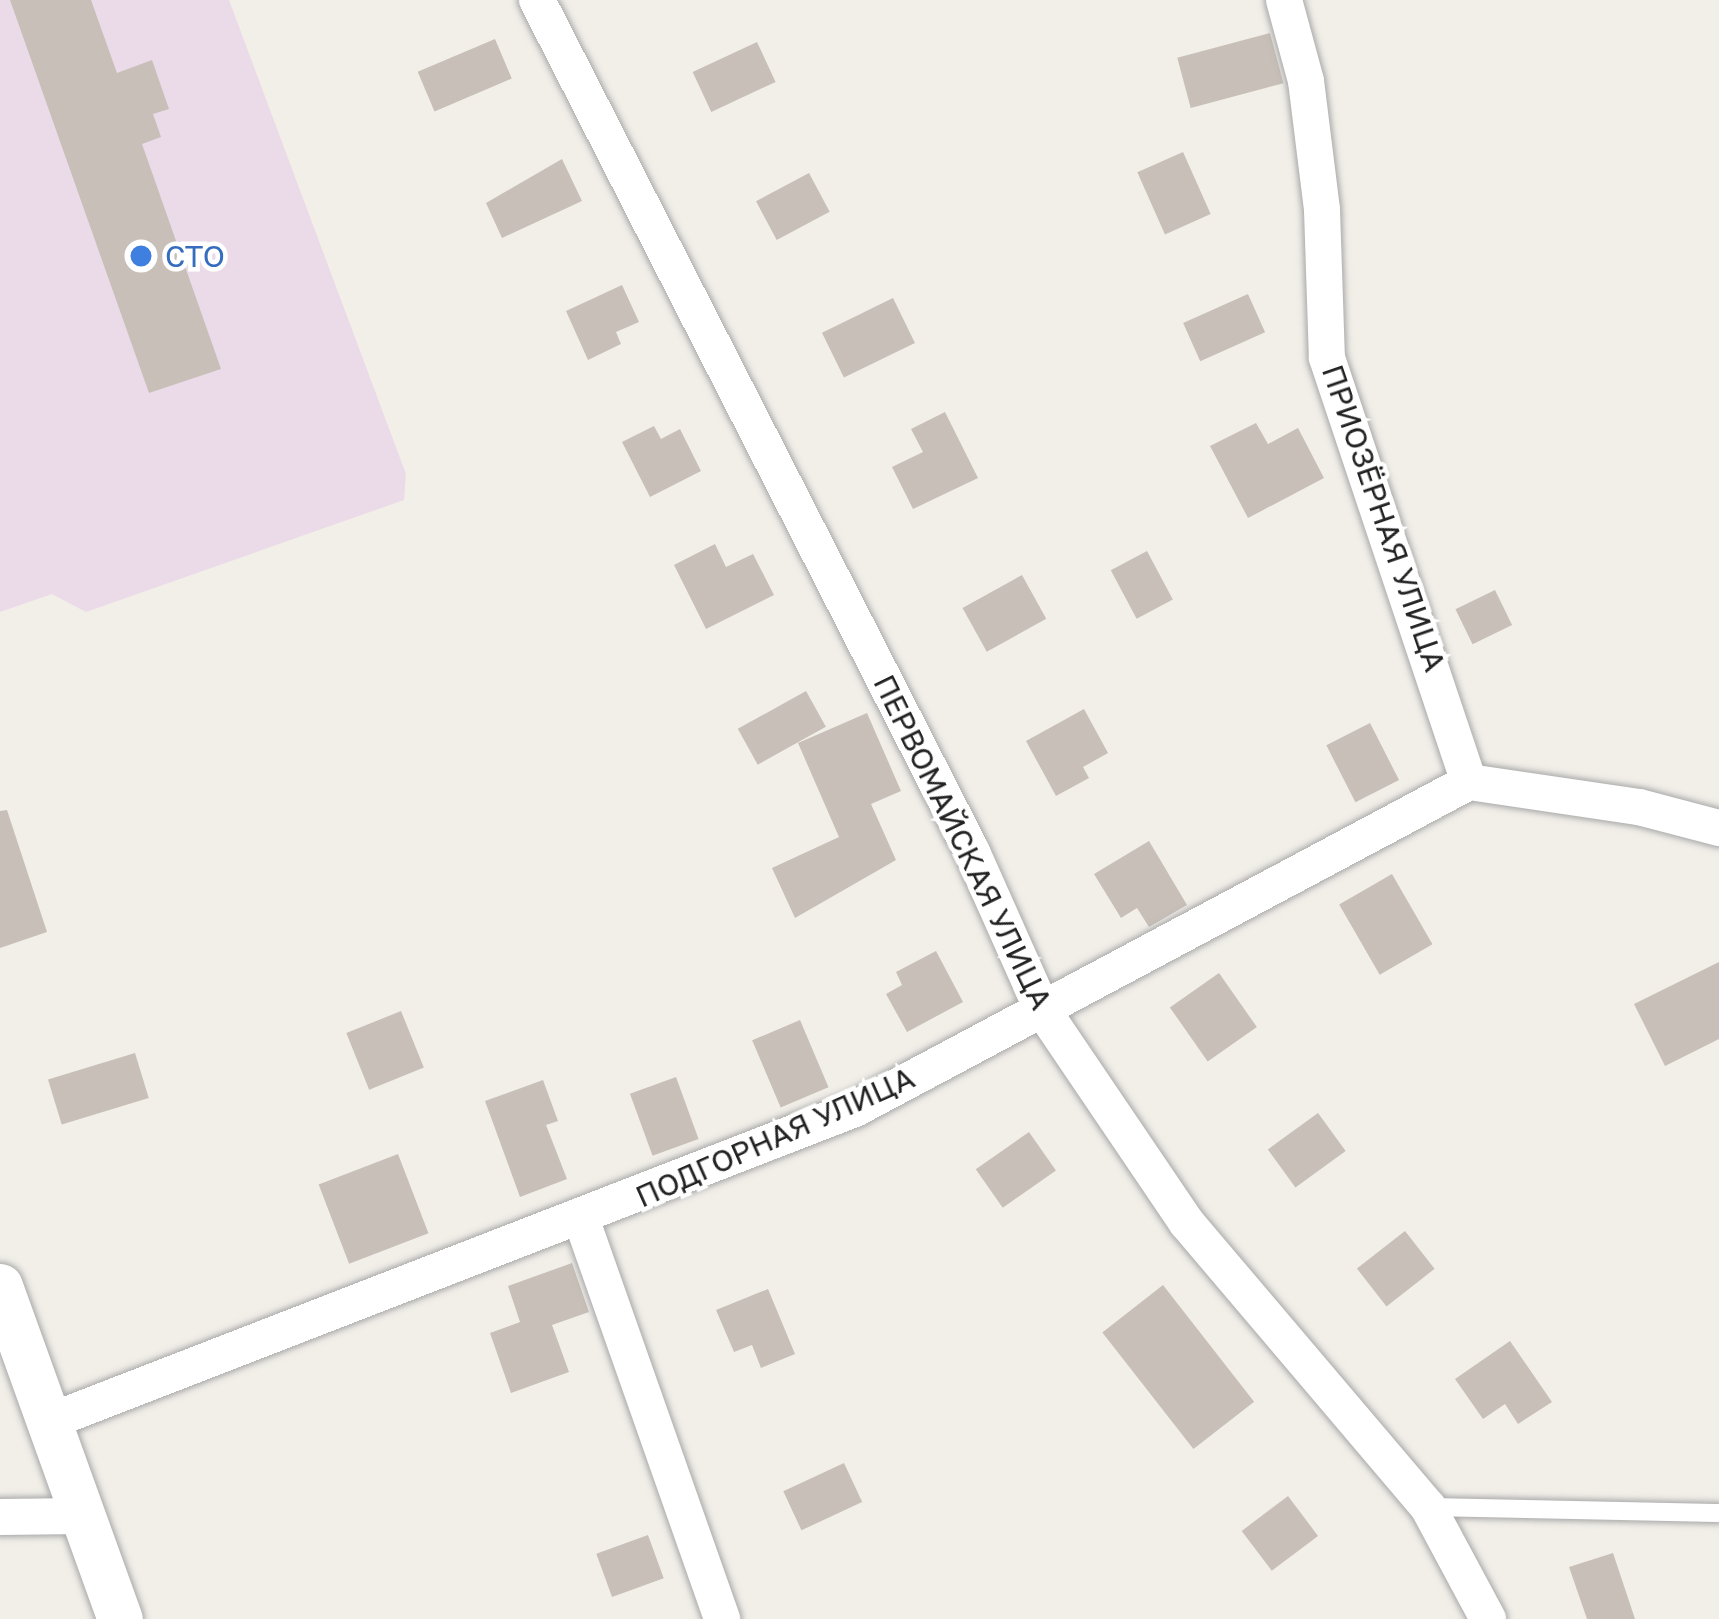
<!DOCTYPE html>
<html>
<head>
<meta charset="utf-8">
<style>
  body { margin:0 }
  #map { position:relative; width:1719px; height:1619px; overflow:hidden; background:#f2efe9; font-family:"Golos Text",sans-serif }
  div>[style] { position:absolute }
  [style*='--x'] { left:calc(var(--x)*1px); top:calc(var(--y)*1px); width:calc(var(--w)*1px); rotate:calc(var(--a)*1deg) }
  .industrial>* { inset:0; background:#ebdbe8 }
  .building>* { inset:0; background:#c7bfb8; transform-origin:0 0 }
  .roads { filter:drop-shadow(0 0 3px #a9a9a9) drop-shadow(0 0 3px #a9a9a9) }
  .service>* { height:18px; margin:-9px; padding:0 9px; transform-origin:9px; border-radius:9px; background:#fff }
  .minor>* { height:36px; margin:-18px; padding:0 18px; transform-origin:18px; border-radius:18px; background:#fff }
  .tertiary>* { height:45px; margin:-22.5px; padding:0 22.5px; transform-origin:22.5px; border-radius:22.5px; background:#fff }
  .dots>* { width:33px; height:33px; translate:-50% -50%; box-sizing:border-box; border:6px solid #fff; border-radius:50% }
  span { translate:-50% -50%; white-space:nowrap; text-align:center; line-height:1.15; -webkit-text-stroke:9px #fff; paint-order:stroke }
  .shop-label { font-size:30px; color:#366cbe }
  .left { translate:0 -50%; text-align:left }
  .street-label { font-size:30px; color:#222 }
</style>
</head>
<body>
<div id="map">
  <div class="industrial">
    <div style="clip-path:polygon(0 0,229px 0,406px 474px,404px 500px,86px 612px,52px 594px,0 612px)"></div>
  </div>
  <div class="building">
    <div style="clip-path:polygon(10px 0,91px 0,117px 73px,152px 60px,169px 109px,153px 114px,161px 137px,142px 144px,221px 369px,149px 393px)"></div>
    <div style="left:1270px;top:33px;width:52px;height:96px;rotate:75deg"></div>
    <div style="left:495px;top:39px;width:43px;height:84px;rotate:67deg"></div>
    <div style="left:757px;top:42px;width:44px;height:71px;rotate:65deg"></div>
    <div style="left:1183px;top:152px;width:68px;height:50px;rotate:66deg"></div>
    <div style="clip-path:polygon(562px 159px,582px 201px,502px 238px,486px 203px)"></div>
    <div style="left:809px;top:173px;width:44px;height:60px;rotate:62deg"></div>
    <div style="clip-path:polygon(622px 285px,639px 322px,616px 332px,621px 344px,588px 360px,566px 311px)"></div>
    <div style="left:1248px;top:294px;width:42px;height:71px;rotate:66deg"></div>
    <div style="left:893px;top:298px;width:50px;height:79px;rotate:64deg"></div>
    <div style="clip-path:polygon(945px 412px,978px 478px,913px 509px,892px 467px,923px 452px,911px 429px)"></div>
    <div style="clip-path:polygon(1256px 423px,1268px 444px,1298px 428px,1324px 478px,1248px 518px,1210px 446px)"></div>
    <div style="clip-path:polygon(654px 426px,661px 439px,680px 429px,701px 471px,650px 497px,622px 442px)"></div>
    <div style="clip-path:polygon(715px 544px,726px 567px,753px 554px,774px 595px,706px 629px,674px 565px)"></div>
    <div style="left:1147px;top:551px;width:55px;height:41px;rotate:62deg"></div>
    <div style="left:1022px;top:575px;width:50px;height:68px;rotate:61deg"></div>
    <div style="left:1495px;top:590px;width:39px;height:44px;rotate:64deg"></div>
    <div style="left:806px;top:691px;width:41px;height:78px;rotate:61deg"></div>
    <div style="clip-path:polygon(1084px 709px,1108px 753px,1083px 767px,1089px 778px,1056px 796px,1026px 741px)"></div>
    <div style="clip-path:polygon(867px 713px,901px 791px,871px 804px,896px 860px,795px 918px,772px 868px,839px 837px,798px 743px)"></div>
    <div style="left:1370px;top:723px;width:64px;height:49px;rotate:63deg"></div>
    <div style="clip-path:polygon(7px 810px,47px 932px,0 948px,0 811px)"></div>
    <div style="clip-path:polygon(1149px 841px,1187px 905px,1149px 927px,1137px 908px,1121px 918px,1094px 874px)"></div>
    <div style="left:1392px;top:874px;width:81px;height:61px;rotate:60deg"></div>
    <div style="clip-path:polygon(936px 951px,963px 1002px,907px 1032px,886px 994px,902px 985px,896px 972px)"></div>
    <div style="clip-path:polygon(1719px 962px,1719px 1039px,1665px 1066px,1634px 1004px)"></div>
    <div style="left:1219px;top:973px;width:66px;height:60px;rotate:55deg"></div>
    <div style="left:401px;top:1011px;width:61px;height:59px;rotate:68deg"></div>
    <div style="left:800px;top:1020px;width:73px;height:52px;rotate:67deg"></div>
    <div style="left:135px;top:1053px;width:47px;height:91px;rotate:73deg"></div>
    <div style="left:676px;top:1077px;width:66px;height:49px;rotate:70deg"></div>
    <div style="clip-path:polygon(543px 1080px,558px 1121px,546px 1125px,567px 1179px,520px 1197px,485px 1101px)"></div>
    <div style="left:1318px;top:1113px;width:47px;height:62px;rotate:54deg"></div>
    <div style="left:1029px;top:1132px;width:47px;height:65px;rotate:55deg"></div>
    <div style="left:398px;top:1154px;width:85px;height:85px;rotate:69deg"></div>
    <div style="left:1405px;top:1231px;width:48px;height:61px;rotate:52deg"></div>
    <div style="clip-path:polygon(572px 1263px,589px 1312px,552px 1325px,569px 1372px,511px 1393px,490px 1333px,520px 1322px,508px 1286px)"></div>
    <div style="left:1163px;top:1285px;width:148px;height:77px;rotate:52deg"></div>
    <div style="clip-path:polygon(768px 1289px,795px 1354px,761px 1368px,752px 1345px,734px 1352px,716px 1310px)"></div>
    <div style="clip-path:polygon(1510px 1341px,1552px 1402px,1518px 1424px,1505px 1404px,1483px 1419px,1455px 1379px)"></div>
    <div style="left:844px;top:1463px;width:43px;height:67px;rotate:65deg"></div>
    <div style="left:1288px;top:1496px;width:50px;height:58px;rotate:53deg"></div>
    <div style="left:648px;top:1535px;width:46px;height:55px;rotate:70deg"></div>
    <div style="clip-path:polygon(1613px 1553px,1635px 1619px,1587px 1619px,1569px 1567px)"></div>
  </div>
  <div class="roads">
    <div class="service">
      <div style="--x:1428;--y:1507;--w:291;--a:1.2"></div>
    </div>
    <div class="minor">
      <div style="--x:537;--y:0;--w:957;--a:62.95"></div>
      <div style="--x:972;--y:852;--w:172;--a:66"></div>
      <div style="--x:1042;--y:1009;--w:258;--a:55.9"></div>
      <div style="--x:1187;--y:1223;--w:372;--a:49.7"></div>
      <div style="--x:1428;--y:1507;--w:127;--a:61.8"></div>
      <div style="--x:1284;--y:0;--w:84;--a:74.8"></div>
      <div style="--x:1306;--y:81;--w:130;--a:82.9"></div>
      <div style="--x:1322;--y:210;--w:148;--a:88.1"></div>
      <div style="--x:1327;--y:358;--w:447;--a:71.5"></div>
      <div style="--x:1469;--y:782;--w:172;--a:8.4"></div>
      <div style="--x:1639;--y:807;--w:83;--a:14.7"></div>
      <div style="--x:582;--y:1221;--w:422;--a:70.6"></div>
      <div style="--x:48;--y:1422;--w:866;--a:-21.2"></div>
      <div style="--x:855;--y:1109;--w:696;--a:-28.04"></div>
      <div style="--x:0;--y:1517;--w:83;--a:-0.7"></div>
    </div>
    <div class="tertiary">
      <div style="--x:0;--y:1286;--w:354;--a:70.2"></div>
    </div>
  </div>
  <div class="dots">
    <div style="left:141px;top:256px;background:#3f7fe0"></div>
  </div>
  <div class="shop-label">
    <span class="left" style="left:165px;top:256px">СТО</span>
  </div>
  <div class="street-label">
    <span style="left:1384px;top:518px;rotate:71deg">ПРИОЗЁРНАЯ УЛИЦА</span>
    <span style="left:963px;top:842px;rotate:64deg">ПЕРВОМАЙСКАЯ УЛИЦА</span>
    <span style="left:775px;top:1137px;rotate:-24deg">ПОДГОРНАЯ УЛИЦА</span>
  </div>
</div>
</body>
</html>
